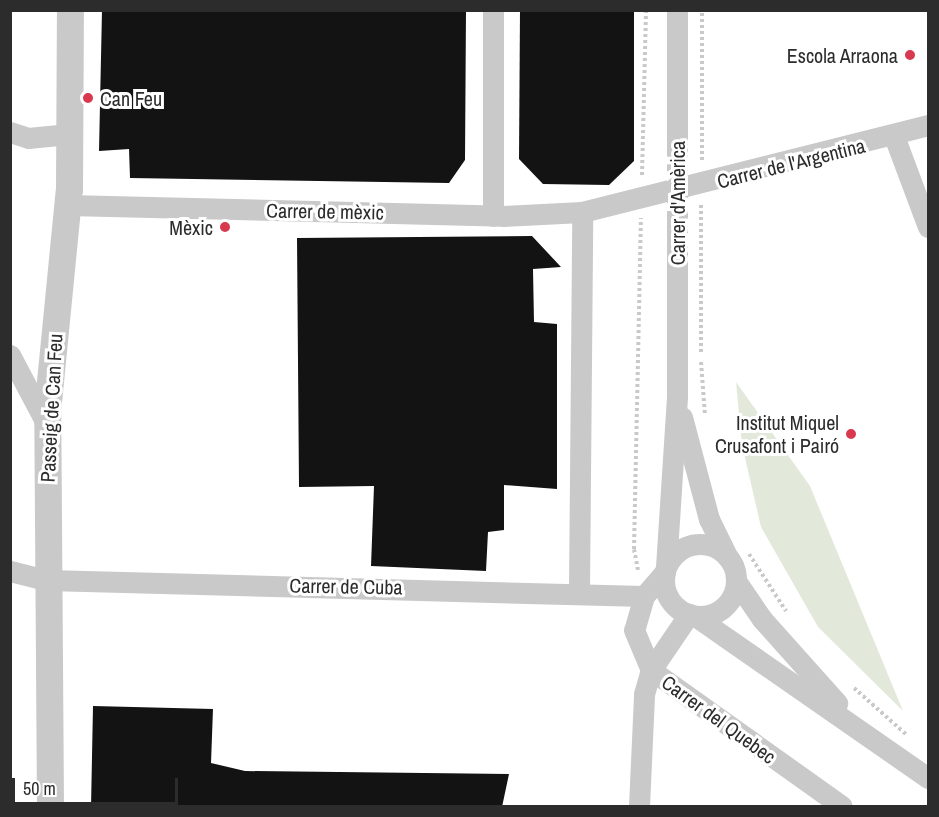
<!DOCTYPE html>
<html>
<head>
<meta charset="utf-8">
<style>
  body { margin:0 }
  #map { position:relative; width:939px; height:817px; overflow:hidden; background:#fff; font-family:"Archivo Narrow",sans-serif }
  div>[style] { position:absolute }
  [style*='--x'] { left:calc(var(--x)*1px); top:calc(var(--y)*1px); width:calc(var(--w)*1px); rotate:calc(var(--a)*1deg) }
  .green>* { inset:0; background:#e3e9da }
  .building>* { inset:0; background:#131313 }
  .path>* { height:4px; margin-top:-2px; transform-origin:0; background:repeating-linear-gradient(90deg,#c9c9c9 0 3px,transparent 0 6px) }
  .minor>* { height:21px; margin:-10.5px; padding:0 10.5px; transform-origin:10.5px; border-radius:10.5px; background:#c9c9c9 }
  .minor>.ring { margin:-10.5px; padding:0; box-sizing:content-box; background:none; border:21px solid #c9c9c9; border-radius:50% }
  .tertiary>* { height:27px; margin:-13.5px; padding:0 13.5px; transform-origin:13.5px; border-radius:13.5px; background:#c9c9c9 }
  .dots>* { width:16px; height:16px; translate:-50% -50%; box-sizing:border-box; border:3px solid #fff; border-radius:50% }
  span { translate:-50% -50%; white-space:nowrap; text-align:center; line-height:1.15; -webkit-text-stroke:6px #fff; paint-order:stroke }
  .poi-label { font-size:20px; color:#2c2c2c }
  .right { translate:-100% -50%; text-align:right }
  .left { translate:0 -50%; text-align:left }
  .street-label { font-size:20px; color:#2c2c2c }
  .frame { position:absolute; inset:0; border:12px solid #2c2c2c; pointer-events:none }
  .scale { position:absolute; left:12px; top:778px; width:166px; height:27px; box-sizing:border-box; border:3px solid #2c2c2c; border-top:0; padding-left:8px; font-size:18px; line-height:21px; white-space:nowrap; color:#2c2c2c; -webkit-text-stroke:4px #fff; paint-order:stroke }
</style>
</head>
<body>
<div id="map">
  <div class="green">
    <div style="clip-path:polygon(736px 382px,810px 486px,903px 711px,818px 627px,761px 527px,742px 445px)"></div>
  </div>
  <div class="building">
    <div style="clip-path:polygon(102px 10px,466px 10px,465px 160px,449px 183px,130px 178px,129px 149px,99px 151px)"></div>
    <div style="clip-path:polygon(520px 10px,634px 10px,634px 161px,609px 185px,543px 184px,519px 159px)"></div>
    <div style="clip-path:polygon(532px 236px,561px 267px,533px 269px,534px 322px,557px 324px,557px 489px,504px 485px,504px 530px,488px 532px,486px 571px,371px 566px,374px 486px,299px 487px,297px 238px)"></div>
    <div style="clip-path:polygon(93px 706px,213px 709px,211px 763px,245px 771px,509px 774px,502px 807px,91px 807px)"></div>
  </div>
  <div class="path">
    <div style="--x:702;--y:160;--w:150;--a:-90"></div>
    <div style="--x:642;--y:175;--w:165;--a:-88.6"></div>
    <div style="--x:701;--y:352;--w:149;--a:-90"></div>
    <div style="--x:701;--y:362;--w:53;--a:85.7"></div>
    <div style="--x:749;--y:554;--w:68;--a:57"></div>
    <div style="--x:638;--y:570;--w:21;--a:-101"></div>
    <div style="--x:634;--y:549;--w:331;--a:-88.8"></div>
    <div style="--x:854;--y:688;--w:71;--a:41.6"></div>
  </div>
  <div class="minor">
    <div style="--x:10;--y:132;--w:19;--a:18"></div>
    <div style="--x:28;--y:138;--w:41;--a:-5.6"></div>
    <div style="--x:894;--y:136;--w:97;--a:69.5"></div>
    <div style="--x:67;--y:205;--w:436;--a:1.4"></div>
    <div style="--x:503;--y:216;--w:79;--a:-2.9"></div>
    <div style="--x:582;--y:212;--w:357;--a:-14.1"></div>
    <div style="--x:493;--y:216;--w:206;--a:-90"></div>
    <div style="--x:10;--y:355;--w:79;--a:62.1"></div>
    <div style="--x:682;--y:417;--w:106;--a:75.2"></div>
    <div style="--x:709;--y:519;--w:43;--a:64"></div>
    <div class="ring" style="left:664px;top:544px;width:51px;height:51px"></div>
    <div style="--x:666;--y:567;--w:171;--a:-86.3"></div>
    <div style="--x:677;--y:396;--w:386;--a:-90"></div>
    <div style="--x:10;--y:571;--w:38;--a:14"></div>
    <div style="--x:47;--y:580;--w:597;--a:1.54"></div>
    <div style="--x:665;--y:572;--w:32;--a:131"></div>
    <div style="--x:644;--y:596;--w:35;--a:106"></div>
    <div style="--x:634;--y:630;--w:43;--a:67"></div>
    <div style="--x:651;--y:670;--w:234;--a:35.5"></div>
    <div style="--x:736;--y:581;--w:46;--a:55.6"></div>
    <div style="--x:762;--y:619;--w:113;--a:48.2"></div>
    <div style="--x:579;--y:591;--w:379;--a:-89.5"></div>
    <div style="--x:695;--y:616;--w:284;--a:34.8"></div>
    <div style="--x:639;--y:806;--w:112;--a:-87.4"></div>
    <div style="--x:644;--y:694;--w:25;--a:-74"></div>
    <div style="--x:651;--y:670;--w:68;--a:-55.8"></div>
  </div>
  <div class="tertiary">
    <div style="--x:50;--y:806;--w:394;--a:-90.4"></div>
    <div style="--x:47;--y:412;--w:224;--a:-84.4"></div>
    <div style="--x:69;--y:189;--w:179;--a:-89.7"></div>
  </div>
  <div class="dots">
    <div style="left:910px;top:55px;background:#d8394e"></div>
    <div style="left:88px;top:98px;background:#d8394e"></div>
    <div style="left:225px;top:227px;background:#d8394e"></div>
    <div style="left:851px;top:434px;background:#d8394e"></div>
  </div>
  <div class="poi-label">
    <span class="right" style="left:898px;top:55px">Escola Arraona</span>
    <span class="left" style="left:100px;top:98px">Can Feu</span>
    <span class="right" style="left:213px;top:227px">Mèxic</span>
    <span class="right" style="left:839px;top:434px">Institut Miquel<br>Crusafont i Pairó</span>
  </div>
  <div class="street-label">
    <span style="left:791px;top:163px;rotate:-14deg">Carrer de l'Argentina</span>
    <span style="left:677px;top:203px;rotate:-90deg">Carrer d'Amèrica</span>
    <span style="left:325px;top:211px;rotate:1deg">Carrer de mèxic</span>
    <span style="left:51px;top:408px;rotate:-87deg">Passeig de Can Feu</span>
    <span style="left:346px;top:586px;rotate:1deg">Carrer de Cuba</span>
    <span style="left:719px;top:719px;rotate:36deg">Carrer del Quebec</span>
  </div>
  <div class="frame"></div>
  <div class="scale">50 m</div>
</div>
</body>
</html>
